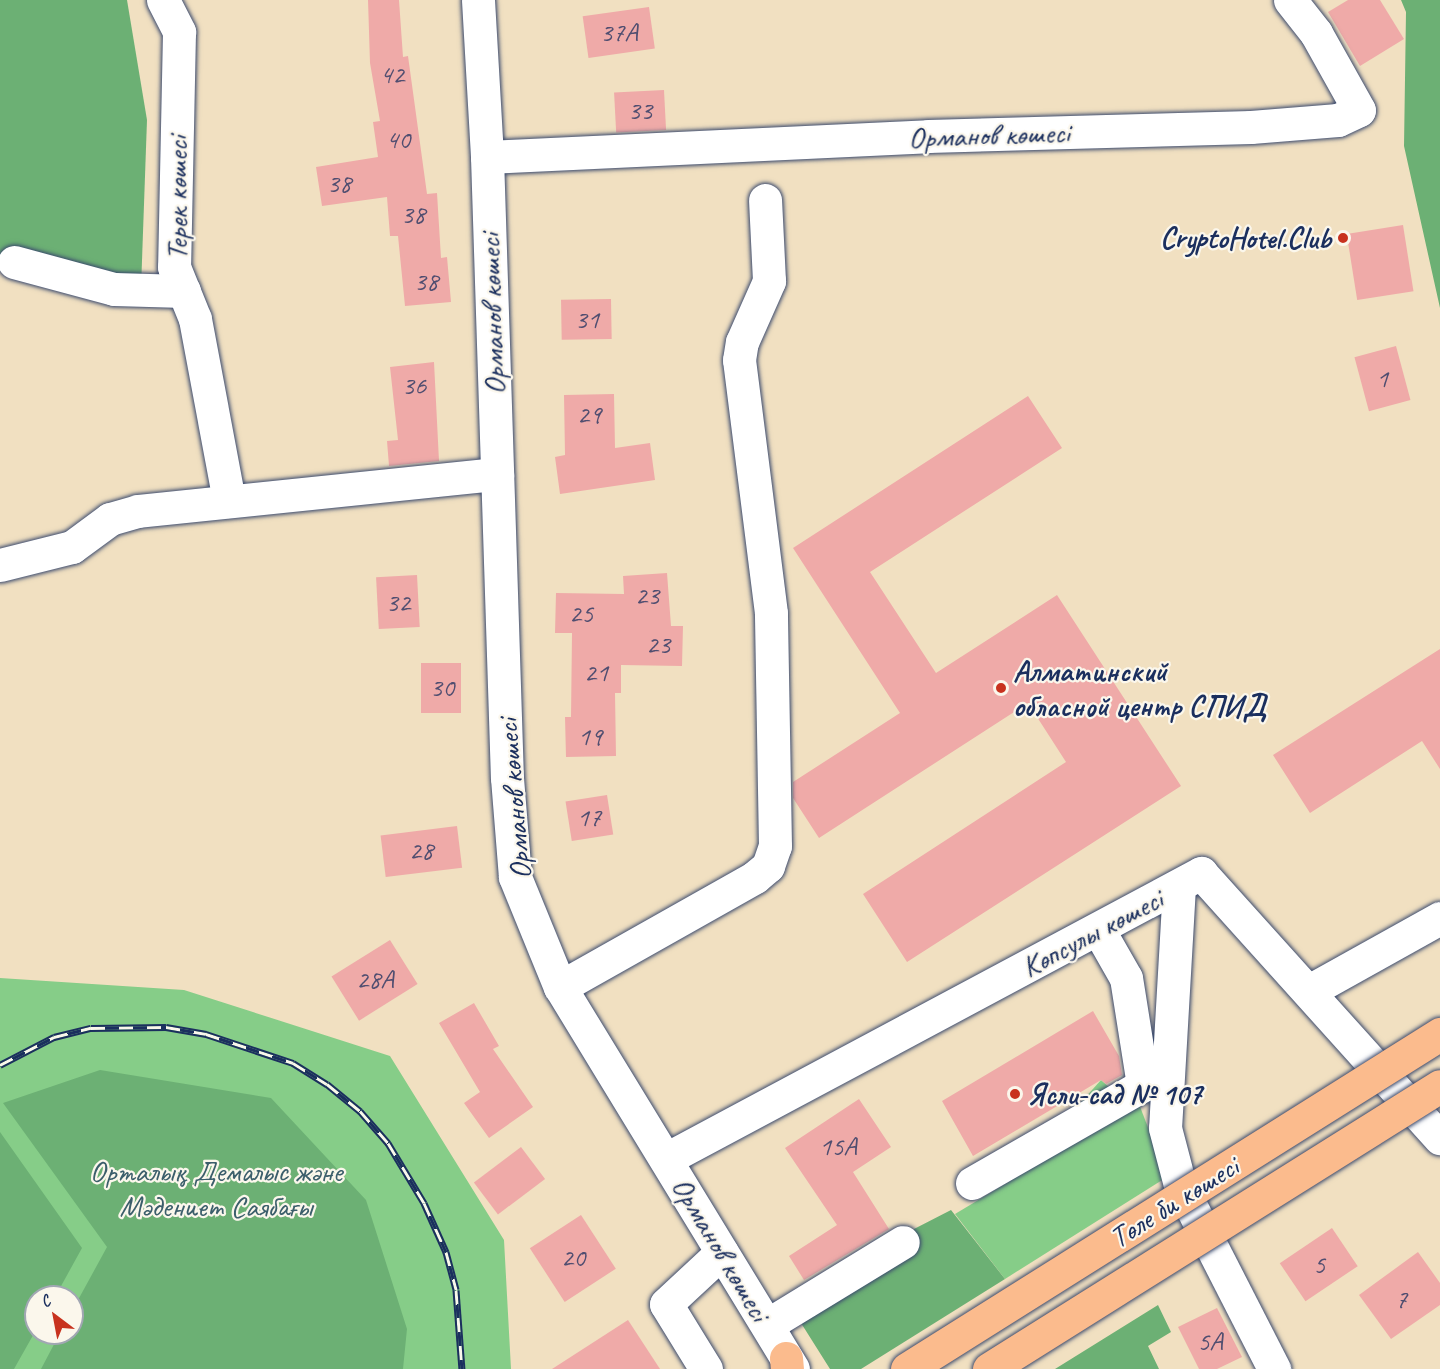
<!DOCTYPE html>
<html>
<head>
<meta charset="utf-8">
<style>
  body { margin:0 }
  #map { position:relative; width:1440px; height:1369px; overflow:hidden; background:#f1e0c1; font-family:Caveat,sans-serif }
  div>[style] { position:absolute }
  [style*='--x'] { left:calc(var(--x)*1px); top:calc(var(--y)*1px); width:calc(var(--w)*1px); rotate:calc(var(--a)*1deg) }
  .green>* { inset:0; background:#86cd88; transform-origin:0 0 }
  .forest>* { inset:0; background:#6cb074 }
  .building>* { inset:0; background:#efaaa8; transform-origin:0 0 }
  .roads { filter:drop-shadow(0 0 2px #3b4a6d) drop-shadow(0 0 2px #3b4a6d) }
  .minor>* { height:33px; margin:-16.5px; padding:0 16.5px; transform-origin:16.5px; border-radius:16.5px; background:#fff }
  .major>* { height:33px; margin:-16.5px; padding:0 16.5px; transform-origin:16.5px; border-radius:16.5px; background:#fbbb8d }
  .rail>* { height:7px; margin-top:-3.5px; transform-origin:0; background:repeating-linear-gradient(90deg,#fbf7ec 0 14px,#1b2f5e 0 28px); box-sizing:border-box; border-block:2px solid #1b2f5e }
  .bridges { filter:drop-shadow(0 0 2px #3b4a6d) drop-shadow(0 0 2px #3b4a6d) }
  .major-bridge>* { height:33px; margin:-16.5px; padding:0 16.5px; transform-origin:16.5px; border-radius:16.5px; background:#fbbb8d }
  .dots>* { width:16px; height:16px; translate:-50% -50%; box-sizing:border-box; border:3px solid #fbf7ec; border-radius:50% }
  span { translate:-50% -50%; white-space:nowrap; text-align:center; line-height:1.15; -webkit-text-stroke:4.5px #fbf7ec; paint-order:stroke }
  .number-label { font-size:27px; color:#504e70 }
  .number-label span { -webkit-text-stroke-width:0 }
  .street-label { font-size:30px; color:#1b2f5e }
  .poi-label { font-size:30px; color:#1b2f5e; font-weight:700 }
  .right { translate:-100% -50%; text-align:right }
  .left { translate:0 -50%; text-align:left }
  .park-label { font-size:30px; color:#3b5e6b }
  .north { position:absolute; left:24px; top:1285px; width:60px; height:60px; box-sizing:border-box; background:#fbf7ec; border:2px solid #a1a7b3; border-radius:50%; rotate:328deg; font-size:16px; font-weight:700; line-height:24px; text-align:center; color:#1b2f5e }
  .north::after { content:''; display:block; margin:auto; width:21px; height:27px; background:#c8321e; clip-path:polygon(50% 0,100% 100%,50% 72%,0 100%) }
</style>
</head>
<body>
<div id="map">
  <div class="green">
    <div style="clip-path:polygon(evenodd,0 978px,184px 990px,390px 1056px,504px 1240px,511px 1369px,0 1369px,0 978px,36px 1297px,72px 1297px,72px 1333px,36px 1333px,36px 1297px)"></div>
    <div style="left:1101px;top:1080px;width:12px;height:153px;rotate:42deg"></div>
    <div style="clip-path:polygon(1139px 1104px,1167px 1177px,1005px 1279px,955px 1214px)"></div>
  </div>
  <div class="forest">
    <div style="clip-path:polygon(0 0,127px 0,147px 120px,141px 289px,0 270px)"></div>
    <div style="clip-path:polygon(1401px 0,1440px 0,1440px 308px,1404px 146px,1406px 12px)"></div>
    <div style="clip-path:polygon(100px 1070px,271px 1098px,366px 1200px,407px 1329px,403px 1369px,41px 1369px,60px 1333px,72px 1333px,72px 1311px,107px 1247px,3px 1103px)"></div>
    <div style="clip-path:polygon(0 1132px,82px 1248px,55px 1297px,36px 1297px,36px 1330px,14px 1369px,0 1369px)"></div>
    <div style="clip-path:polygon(951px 1210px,1005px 1279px,861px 1369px,830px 1369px,801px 1323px,914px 1252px,914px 1229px)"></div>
    <div style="clip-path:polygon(1158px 1305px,1171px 1332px,1148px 1346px,1159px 1369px,1055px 1369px)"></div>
  </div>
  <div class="building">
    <div style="clip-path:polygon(368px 0,399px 0,403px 57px,408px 56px,427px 194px,437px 193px,441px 258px,447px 257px,451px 302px,405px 306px,398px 236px,390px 236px,387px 197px,322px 206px,316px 167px,378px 157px,373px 122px,380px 121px,370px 63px)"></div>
    <div style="clip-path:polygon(1348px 0,1380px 0,1404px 39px,1360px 66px,1328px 12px)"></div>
    <div style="left:649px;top:7px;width:42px;height:67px;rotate:82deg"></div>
    <div style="left:664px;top:90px;width:40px;height:50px;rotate:87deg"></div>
    <div style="left:1403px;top:225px;width:67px;height:57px;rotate:81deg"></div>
    <div style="left:611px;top:299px;width:40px;height:50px;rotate:89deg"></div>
    <div style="left:1396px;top:346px;width:56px;height:43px;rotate:75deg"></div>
    <div style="clip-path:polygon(434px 362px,439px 461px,389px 466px,387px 441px,398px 440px,390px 367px)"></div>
    <div style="clip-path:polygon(614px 394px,615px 448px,650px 443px,655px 480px,560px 494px,555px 457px,565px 455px,564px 395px)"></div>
    <div style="clip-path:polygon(1028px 396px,1062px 448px,870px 572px,936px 673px,1057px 595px,1181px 786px,907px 962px,863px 894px,1066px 762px,1028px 703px,819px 838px,793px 798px,793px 782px,900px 713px,793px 548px)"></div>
    <div style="clip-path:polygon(667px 573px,671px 626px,683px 626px,682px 666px,621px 665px,621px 693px,615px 693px,616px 756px,566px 757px,565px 717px,571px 717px,572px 633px,555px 633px,556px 593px,624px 594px,623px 576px)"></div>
    <div style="left:417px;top:575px;width:52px;height:41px;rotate:87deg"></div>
    <div style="clip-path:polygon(1440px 649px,1440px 769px,1422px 741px,1310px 813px,1273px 755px)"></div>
    <div style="left:421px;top:663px;width:40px;height:50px"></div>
    <div style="left:607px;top:795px;width:40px;height:42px;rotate:81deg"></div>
    <div style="left:457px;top:826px;width:42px;height:77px;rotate:83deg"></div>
    <div style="left:390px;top:940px;width:52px;height:69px;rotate:58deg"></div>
    <div style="clip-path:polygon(474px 1003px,499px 1046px,493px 1049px,533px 1107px,489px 1138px,464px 1103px,480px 1092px,439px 1023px)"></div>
    <div style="clip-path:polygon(1093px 1011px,1119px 1056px,1122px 1075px,1106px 1084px,1101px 1080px,973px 1156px,942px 1101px)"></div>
    <div style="clip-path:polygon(859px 1099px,891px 1147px,853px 1172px,889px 1229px,804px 1280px,789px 1256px,837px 1225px,785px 1148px)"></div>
    <div style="left:521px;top:1147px;width:40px;height:59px;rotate:53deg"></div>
    <div style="left:581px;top:1215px;width:64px;height:61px;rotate:57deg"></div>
    <div style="left:1332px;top:1228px;width:46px;height:63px;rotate:56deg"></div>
    <div style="clip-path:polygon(1418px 1252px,1440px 1283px,1440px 1305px,1391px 1339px,1359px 1295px)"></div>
    <div style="clip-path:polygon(1217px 1308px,1242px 1357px,1217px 1369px,1199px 1369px,1178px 1327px)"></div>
    <div style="clip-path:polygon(628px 1320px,660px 1369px,552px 1369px)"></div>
  </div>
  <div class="roads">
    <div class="minor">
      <div style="--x:163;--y:0;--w:36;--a:63"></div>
      <div style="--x:179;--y:32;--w:235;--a:91.2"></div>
      <div style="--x:174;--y:267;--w:56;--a:68"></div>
      <div style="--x:195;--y:319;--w:185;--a:79.4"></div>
      <div style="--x:478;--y:0;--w:157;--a:86.7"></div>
      <div style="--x:487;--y:157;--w:621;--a:88.16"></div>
      <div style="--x:507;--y:778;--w:99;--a:85.4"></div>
      <div style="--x:515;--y:877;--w:119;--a:67.8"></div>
      <div style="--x:560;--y:987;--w:447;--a:58.6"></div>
      <div style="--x:487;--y:157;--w:441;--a:-2.7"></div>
      <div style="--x:928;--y:136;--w:323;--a:-1.6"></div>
      <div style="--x:1251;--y:127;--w:87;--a:-4.6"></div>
      <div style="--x:1338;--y:120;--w:23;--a:-25"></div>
      <div style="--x:1359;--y:110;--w:88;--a:-119.2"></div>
      <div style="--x:1316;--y:33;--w:42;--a:-128.2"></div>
      <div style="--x:14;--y:262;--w:104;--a:15.1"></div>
      <div style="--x:114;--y:289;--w:70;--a:1.6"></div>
      <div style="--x:0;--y:565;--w:74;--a:-14"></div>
      <div style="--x:72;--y:547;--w:47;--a:-36.4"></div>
      <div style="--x:110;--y:519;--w:29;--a:-16"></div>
      <div style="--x:138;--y:511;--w:361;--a:-5.9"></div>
      <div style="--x:1179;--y:886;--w:242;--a:93.3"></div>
      <div style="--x:1165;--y:1128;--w:59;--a:75.3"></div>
      <div style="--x:1180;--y:1185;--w:207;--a:62.9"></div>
      <div style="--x:560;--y:987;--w:224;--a:-29.4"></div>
      <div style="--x:755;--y:877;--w:17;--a:-40"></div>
      <div style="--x:768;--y:866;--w:21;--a:-71"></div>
      <div style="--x:775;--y:846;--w:233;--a:-91"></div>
      <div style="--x:771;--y:613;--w:255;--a:-97.2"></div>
      <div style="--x:739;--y:360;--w:18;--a:-81"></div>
      <div style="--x:742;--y:342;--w:67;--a:-66.1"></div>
      <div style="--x:769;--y:281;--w:81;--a:-92.8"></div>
      <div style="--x:1309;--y:991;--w:150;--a:-29.1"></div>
      <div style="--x:666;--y:1159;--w:607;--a:-28.13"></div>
      <div style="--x:1201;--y:873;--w:357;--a:48"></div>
      <div style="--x:972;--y:1183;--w:197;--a:-29.8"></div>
      <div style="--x:1143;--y:1085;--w:108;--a:-99"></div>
      <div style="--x:1126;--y:978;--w:56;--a:-119.7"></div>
      <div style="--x:767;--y:1325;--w:159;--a:-31.4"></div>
      <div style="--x:706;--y:1369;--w:76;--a:-121.6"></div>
      <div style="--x:666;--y:1304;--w:76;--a:-42.9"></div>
    </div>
    <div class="major">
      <div style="--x:786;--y:1358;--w:11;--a:85"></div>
    </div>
  </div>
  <div class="rail">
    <div style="--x:0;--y:1065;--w:61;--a:-27.4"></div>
    <div style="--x:54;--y:1037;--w:38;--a:-14"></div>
    <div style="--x:91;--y:1028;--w:75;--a:-0.8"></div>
    <div style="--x:166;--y:1027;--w:41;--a:9.9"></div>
    <div style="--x:206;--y:1034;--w:92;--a:18.4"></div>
    <div style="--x:293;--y:1063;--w:40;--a:32"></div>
    <div style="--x:327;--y:1084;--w:43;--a:39.3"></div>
    <div style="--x:360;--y:1111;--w:43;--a:48.8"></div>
    <div style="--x:388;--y:1143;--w:70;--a:59"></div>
    <div style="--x:424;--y:1203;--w:54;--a:65.8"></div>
    <div style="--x:446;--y:1252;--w:39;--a:75"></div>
    <div style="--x:456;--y:1290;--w:79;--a:85.7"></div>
  </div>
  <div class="bridges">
    <div class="major-bridge">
      <div style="--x:907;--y:1369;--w:630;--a:-32.15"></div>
      <div style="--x:989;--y:1369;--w:532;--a:-32.11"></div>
    </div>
  </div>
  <div class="dots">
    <div style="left:1343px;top:238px;background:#c8321e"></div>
    <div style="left:1001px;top:688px;background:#c8321e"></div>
    <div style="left:1015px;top:1094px;background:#c8321e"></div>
  </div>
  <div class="number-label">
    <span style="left:619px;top:33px">37А</span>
    <span style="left:392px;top:75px">42</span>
    <span style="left:640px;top:111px">33</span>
    <span style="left:398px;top:140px">40</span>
    <span style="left:339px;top:184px">38</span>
    <span style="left:413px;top:215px">38</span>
    <span style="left:426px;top:282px">38</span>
    <span style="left:587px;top:320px">31</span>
    <span style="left:1382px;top:379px">1</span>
    <span style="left:414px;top:386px">36</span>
    <span style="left:589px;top:415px">29</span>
    <span style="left:647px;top:596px">23</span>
    <span style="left:398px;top:603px">32</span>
    <span style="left:581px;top:614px">25</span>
    <span style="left:658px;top:645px">23</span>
    <span style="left:596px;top:673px">21</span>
    <span style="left:442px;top:688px">30</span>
    <span style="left:590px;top:737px">19</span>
    <span style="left:589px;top:818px">17</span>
    <span style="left:421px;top:851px">28</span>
    <span style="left:375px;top:980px">28А</span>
    <span style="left:838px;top:1147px">15А</span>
    <span style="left:573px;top:1258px">20</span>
    <span style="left:1319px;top:1265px">5</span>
    <span style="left:1401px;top:1300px">7</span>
    <span style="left:1210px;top:1342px">5А</span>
  </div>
  <div class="street-label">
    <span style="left:989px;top:135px;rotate:-2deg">Орманов көшесі</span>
    <span style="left:177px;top:198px;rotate:-90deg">Терек көшесі</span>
    <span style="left:492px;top:314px;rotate:-92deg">Орманов көшесі</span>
    <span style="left:514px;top:799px;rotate:-95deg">Орманов көшесі</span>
    <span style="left:1092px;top:933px;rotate:-28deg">Көпсулы көшесі</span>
    <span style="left:1174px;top:1202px;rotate:-32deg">Төле би көшесі</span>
    <span style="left:721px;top:1249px;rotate:59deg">Орманов көшесі</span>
  </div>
  <div class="poi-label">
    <span class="right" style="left:1331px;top:238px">CryptoHotel.Club</span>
    <span class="left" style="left:1013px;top:688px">Алматинский<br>обласной центр СПИД</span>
    <span class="left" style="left:1027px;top:1094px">Ясли-сад № 107</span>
  </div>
  <div class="park-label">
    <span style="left:216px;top:1188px">Орталық Демалыс және<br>Мәдениет Саябағы</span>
  </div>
  <div class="north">С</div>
</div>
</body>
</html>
